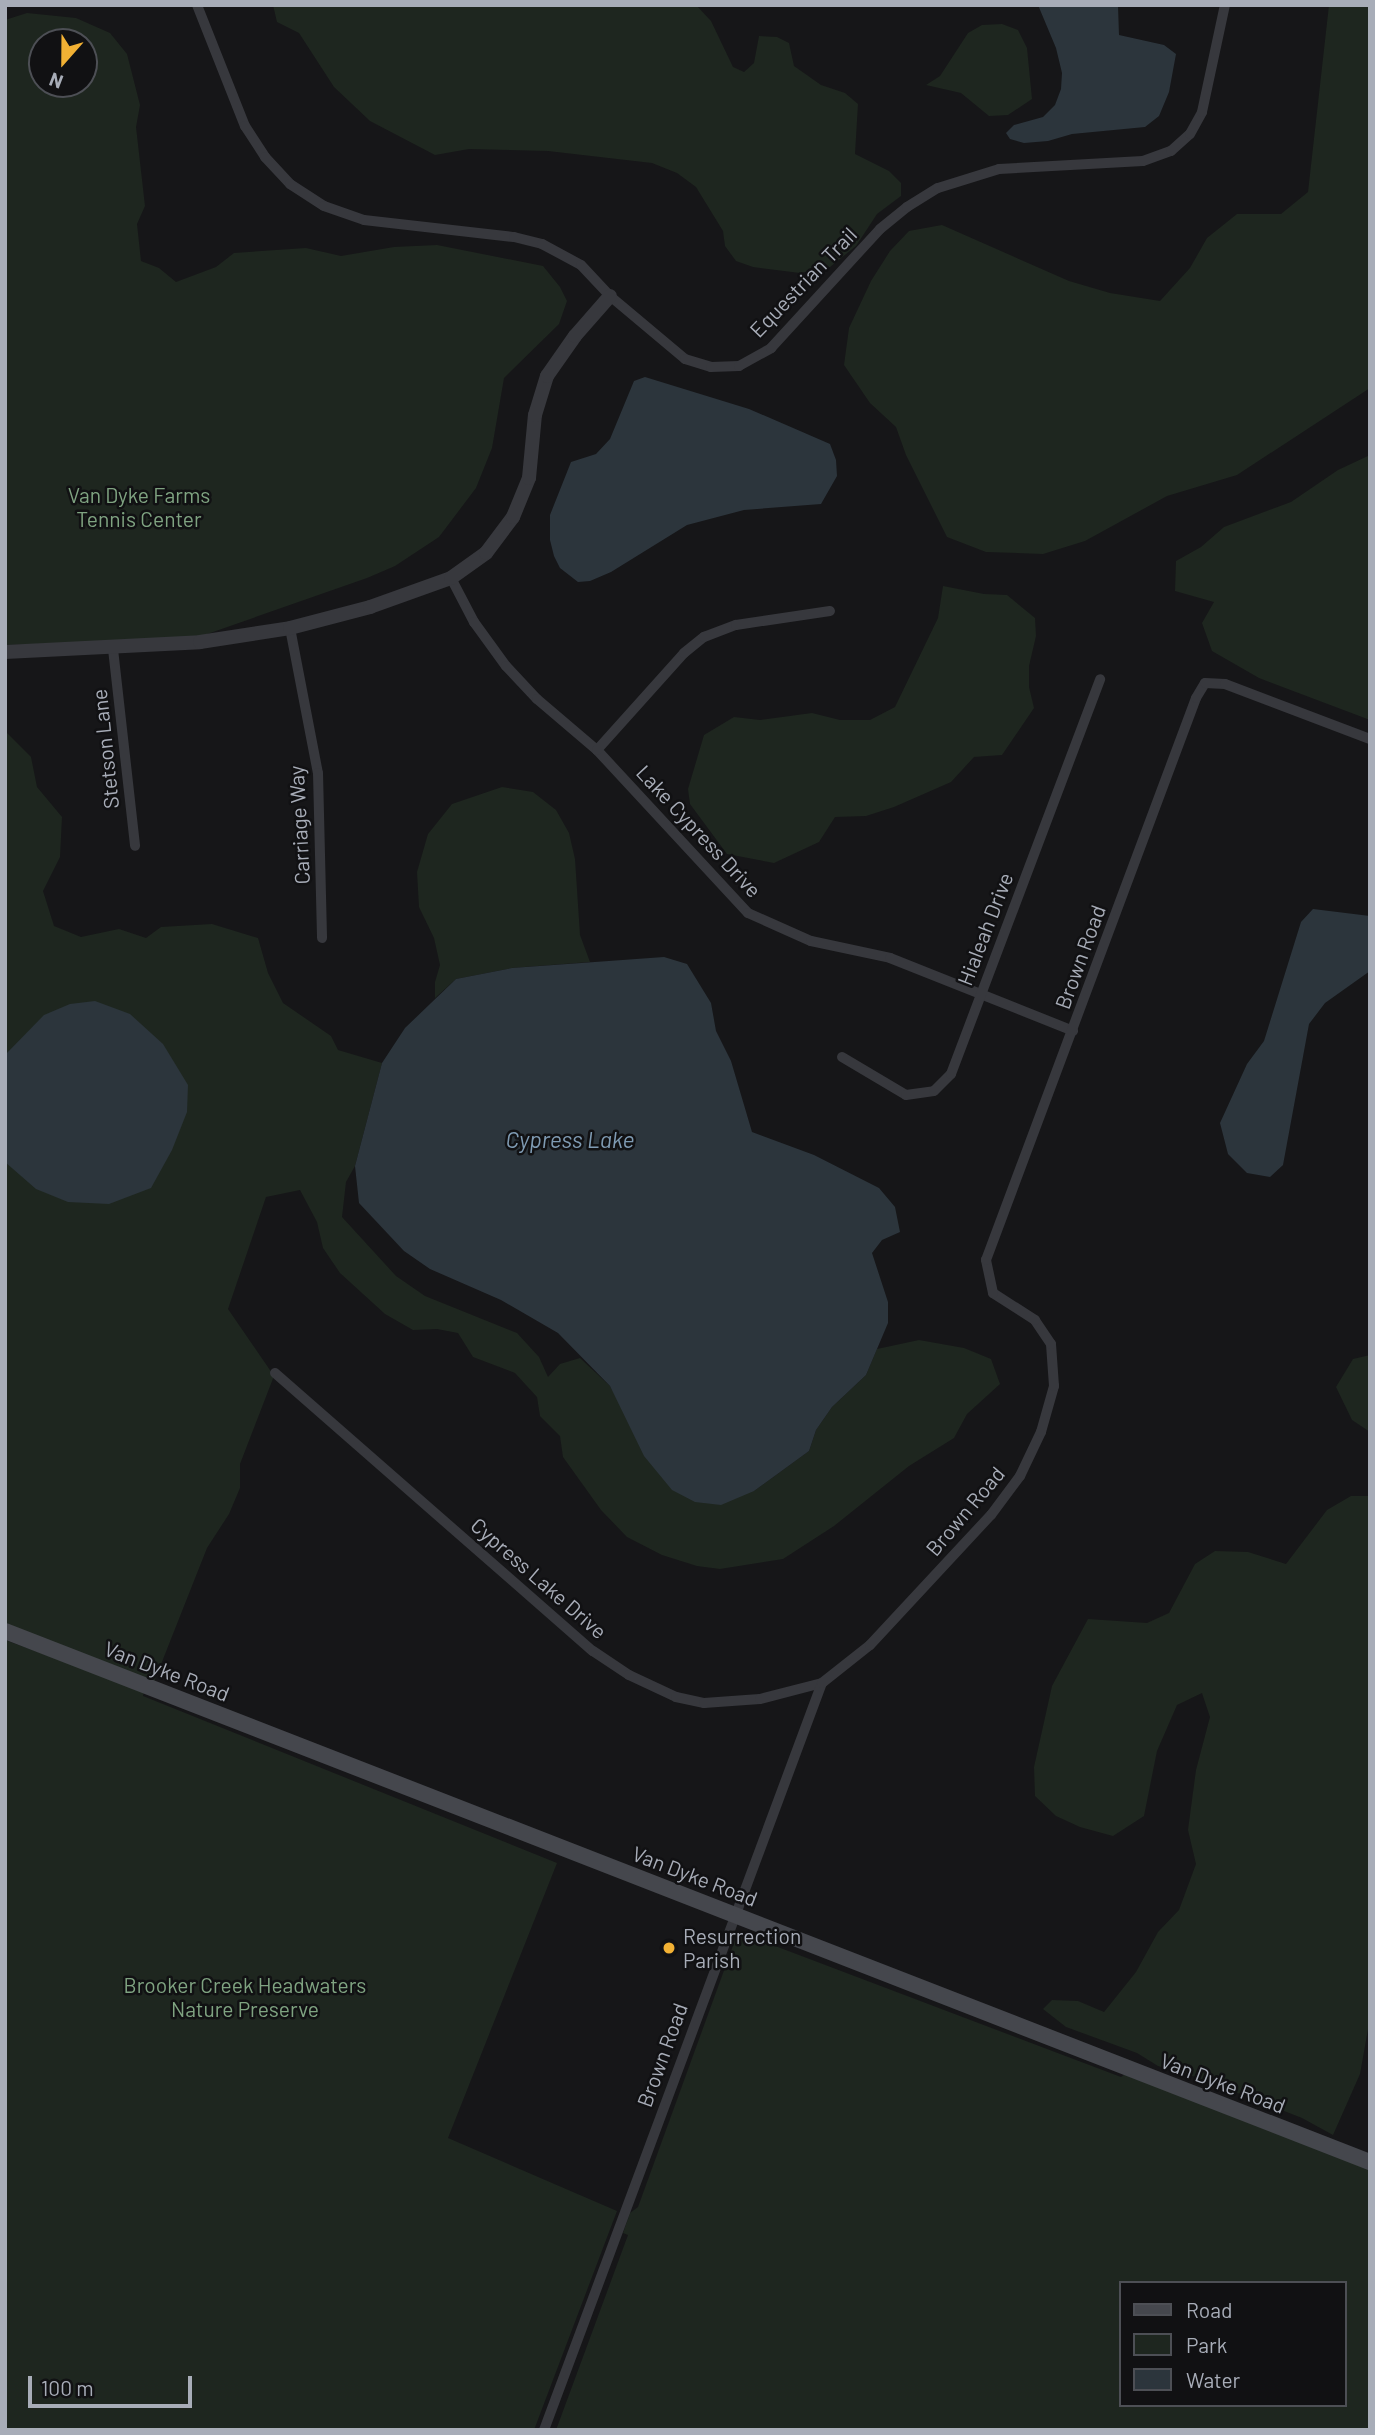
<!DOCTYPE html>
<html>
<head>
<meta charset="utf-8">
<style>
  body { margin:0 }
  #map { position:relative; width:1375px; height:2435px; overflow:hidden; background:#161618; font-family:Barlow,sans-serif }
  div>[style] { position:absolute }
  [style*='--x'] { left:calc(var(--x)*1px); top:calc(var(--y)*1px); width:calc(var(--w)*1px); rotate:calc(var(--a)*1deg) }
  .green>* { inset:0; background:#1e261f }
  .water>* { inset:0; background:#2c353c }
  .minor>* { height:10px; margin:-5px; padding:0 5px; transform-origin:5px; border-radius:5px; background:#37383d }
  .tertiary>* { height:14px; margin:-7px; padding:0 7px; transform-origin:7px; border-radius:7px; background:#37383d }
  .secondary>* { height:16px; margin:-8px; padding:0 8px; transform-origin:8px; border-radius:8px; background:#45474d }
  .dots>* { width:19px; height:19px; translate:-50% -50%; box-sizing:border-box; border:4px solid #111113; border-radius:50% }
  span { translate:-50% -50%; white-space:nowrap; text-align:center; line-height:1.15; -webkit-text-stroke:5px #111113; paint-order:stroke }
  .street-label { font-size:21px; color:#a8adb8 }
  .park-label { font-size:21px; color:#7fa381 }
  .poi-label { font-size:21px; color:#a8adb8 }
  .left { translate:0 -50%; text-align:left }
  .water-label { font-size:23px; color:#7f9bb3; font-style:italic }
  .frame { position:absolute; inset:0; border:7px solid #a8adb8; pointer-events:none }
  .legend { position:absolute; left:1119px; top:2281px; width:228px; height:126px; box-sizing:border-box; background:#111113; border:2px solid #4d4f55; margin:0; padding:9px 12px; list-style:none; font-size:21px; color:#a8adb8 }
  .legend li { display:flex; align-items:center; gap:14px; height:35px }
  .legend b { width:35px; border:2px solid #4d4f55 }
  .north { position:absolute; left:28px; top:28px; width:70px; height:70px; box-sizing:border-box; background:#111113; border:2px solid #4d4f55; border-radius:50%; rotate:201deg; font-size:19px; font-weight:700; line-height:28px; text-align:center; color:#a8adb8 }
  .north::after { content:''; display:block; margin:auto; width:24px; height:32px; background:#f2b134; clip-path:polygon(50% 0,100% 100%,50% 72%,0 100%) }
  .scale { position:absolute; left:28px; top:2376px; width:164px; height:32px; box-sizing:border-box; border:4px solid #a8adb8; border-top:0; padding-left:9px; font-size:21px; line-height:24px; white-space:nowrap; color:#a8adb8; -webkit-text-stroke:5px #111113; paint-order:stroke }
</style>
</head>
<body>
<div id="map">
  <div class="green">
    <div style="clip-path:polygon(273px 5px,696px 5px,711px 21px,733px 67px,744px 72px,754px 63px,759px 36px,777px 37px,789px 43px,794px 66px,821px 85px,845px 93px,858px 104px,855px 154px,889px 171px,901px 183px,901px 196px,877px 214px,856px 246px,830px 267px,800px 273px,753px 267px,736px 261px,725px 246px,723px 231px,696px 187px,677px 173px,652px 163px,548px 151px,469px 149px,435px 155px,370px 121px,334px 87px,299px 33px,277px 22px)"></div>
    <div style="clip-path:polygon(1329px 5px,1370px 5px,1370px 388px,1237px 475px,1167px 496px,1085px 541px,1043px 554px,986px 552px,947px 537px,906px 455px,896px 427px,870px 403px,844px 365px,849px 328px,871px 281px,890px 251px,909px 231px,942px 225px,1069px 281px,1110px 293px,1160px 301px,1190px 268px,1207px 238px,1237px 214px,1281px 214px,1308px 192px)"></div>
    <div style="clip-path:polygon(evenodd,27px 13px,76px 18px,110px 33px,127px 54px,140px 105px,136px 127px,145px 206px,137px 224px,141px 261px,159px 268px,176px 282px,216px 267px,234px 253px,306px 248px,341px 256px,394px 247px,437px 245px,543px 266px,560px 287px,567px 301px,559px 324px,504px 378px,492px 448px,476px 488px,439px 537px,395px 566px,367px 578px,193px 639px,5px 645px,5px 20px,27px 13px,42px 42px,84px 42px,84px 84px,42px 84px,42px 42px)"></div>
    <div style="clip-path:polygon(1002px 24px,1018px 30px,1027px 48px,1032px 99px,1008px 115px,989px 116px,961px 93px,926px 85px,940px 76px,968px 33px,982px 25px)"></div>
    <div style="clip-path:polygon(1370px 455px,1370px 720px,1259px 678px,1212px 651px,1202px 623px,1214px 602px,1175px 591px,1176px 561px,1201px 547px,1224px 527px,1291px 502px,1338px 470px)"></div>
    <div style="clip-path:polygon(943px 586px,984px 594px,1007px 595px,1035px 618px,1036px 636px,1029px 666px,1029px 687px,1034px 708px,1002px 755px,974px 757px,951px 782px,894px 807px,866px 816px,835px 817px,819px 842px,774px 863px,727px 854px,690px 804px,688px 789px,704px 735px,734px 717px,760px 720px,812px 713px,840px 720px,870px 720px,895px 707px,938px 618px)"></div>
    <div style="clip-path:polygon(5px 731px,31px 757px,37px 787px,62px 817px,60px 857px,43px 891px,54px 926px,81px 937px,119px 929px,146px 938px,161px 927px,212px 924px,258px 938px,268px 973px,283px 1003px,331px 1036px,338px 1050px,382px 1063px,355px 1166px,346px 1182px,342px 1217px,396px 1276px,425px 1296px,517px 1333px,539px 1357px,548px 1377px,560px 1364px,580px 1358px,610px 1386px,628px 1418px,754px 1491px,809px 1451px,816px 1430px,832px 1407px,866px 1375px,877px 1349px,919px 1340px,964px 1348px,991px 1359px,1000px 1384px,967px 1414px,954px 1438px,909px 1466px,834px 1526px,783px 1559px,720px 1569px,697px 1566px,662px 1555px,627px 1537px,601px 1510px,563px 1457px,560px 1436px,540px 1416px,537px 1397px,515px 1373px,473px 1357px,458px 1333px,437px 1329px,413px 1330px,385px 1314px,340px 1273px,323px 1248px,317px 1222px,300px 1190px,266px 1197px,228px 1309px,274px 1376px,240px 1464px,240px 1488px,229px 1514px,207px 1548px,154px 1682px,5px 1623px)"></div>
    <div style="clip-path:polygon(502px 787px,533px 792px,556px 810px,569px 833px,575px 859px,580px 935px,590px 962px,512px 968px,456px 979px,435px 998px,435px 982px,440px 965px,434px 938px,419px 907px,417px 872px,428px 834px,452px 804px)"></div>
    <div style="clip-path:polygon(1370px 1355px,1370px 1432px,1352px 1420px,1336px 1387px,1353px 1359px)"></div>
    <div style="clip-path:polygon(1351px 1496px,1370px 1496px,1370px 2018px,1360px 2074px,1333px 2135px,1302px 2118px,1199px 2078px,1158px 2066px,1137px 2053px,1066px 2027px,1043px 2009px,1052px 2000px,1078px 2001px,1104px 2012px,1136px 1972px,1158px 1932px,1179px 1910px,1196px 1864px,1188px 1830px,1196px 1770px,1210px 1717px,1202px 1693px,1177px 1705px,1157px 1751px,1144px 1816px,1113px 1836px,1080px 1827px,1056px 1816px,1035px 1796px,1034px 1767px,1052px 1686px,1088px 1619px,1147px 1623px,1169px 1613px,1195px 1564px,1215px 1551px,1248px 1552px,1286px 1564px,1327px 1510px)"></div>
    <div style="clip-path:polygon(5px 1640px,144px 1691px,143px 1696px,557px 1863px,448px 2138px,617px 2211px,534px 2430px,5px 2430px)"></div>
    <div style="clip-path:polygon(evenodd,738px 1932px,1121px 2077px,1125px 2074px,1370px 2169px,1370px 2430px,556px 2430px,628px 2235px,623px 2233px,630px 2213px,638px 2207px,738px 1932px,1121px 2283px,1345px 2283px,1345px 2405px,1121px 2405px,1121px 2283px)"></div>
  </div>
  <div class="water">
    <div style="clip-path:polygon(1038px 5px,1118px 5px,1119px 35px,1164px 45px,1176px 54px,1169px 92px,1159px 116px,1145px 127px,1072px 134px,1048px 141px,1024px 143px,1010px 139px,1006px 133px,1014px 125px,1043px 117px,1055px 105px,1061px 89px,1062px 73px,1056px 48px)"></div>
    <div style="clip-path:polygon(645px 377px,749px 409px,830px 444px,836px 460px,837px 476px,821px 504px,744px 510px,687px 525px,611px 572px,590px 581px,578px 582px,560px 568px,554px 556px,550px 540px,550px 515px,571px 462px,596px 454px,610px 439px,634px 381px)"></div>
    <div style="clip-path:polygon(1313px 909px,1370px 916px,1370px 971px,1325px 1003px,1309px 1024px,1283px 1165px,1270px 1177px,1247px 1173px,1228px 1154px,1220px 1123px,1247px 1064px,1264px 1041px,1301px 922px)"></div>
    <div style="clip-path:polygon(664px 957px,687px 964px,711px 1003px,716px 1031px,731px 1061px,752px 1132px,814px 1155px,879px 1188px,895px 1207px,900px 1232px,882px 1240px,872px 1253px,888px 1302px,888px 1323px,866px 1375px,832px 1407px,816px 1430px,809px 1451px,754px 1491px,721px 1505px,695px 1502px,672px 1490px,644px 1456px,610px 1386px,558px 1333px,501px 1300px,430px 1269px,404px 1251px,359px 1203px,355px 1166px,382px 1063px,405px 1028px,456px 979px,512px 968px)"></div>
    <div style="clip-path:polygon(95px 1001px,130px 1014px,163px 1044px,188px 1085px,187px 1112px,172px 1150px,151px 1188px,109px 1204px,68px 1202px,36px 1189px,5px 1162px,5px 1055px,44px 1015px,70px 1004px)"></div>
  </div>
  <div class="minor">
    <div style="--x:197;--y:5;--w:130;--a:68.4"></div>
    <div style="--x:245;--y:126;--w:37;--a:57"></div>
    <div style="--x:265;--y:157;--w:37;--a:47"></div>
    <div style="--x:290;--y:184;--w:40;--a:32.9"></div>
    <div style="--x:324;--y:206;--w:42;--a:19.3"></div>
    <div style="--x:364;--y:220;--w:151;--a:6.5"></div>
    <div style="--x:514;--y:237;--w:29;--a:14"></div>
    <div style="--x:542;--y:244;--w:44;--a:28.3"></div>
    <div style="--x:581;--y:265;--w:42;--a:46.9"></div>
    <div style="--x:610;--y:296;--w:98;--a:40"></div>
    <div style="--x:685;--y:359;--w:27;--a:17"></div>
    <div style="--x:711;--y:367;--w:28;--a:-2"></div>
    <div style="--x:739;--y:366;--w:37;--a:-29"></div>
    <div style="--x:771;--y:348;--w:161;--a:-47.5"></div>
    <div style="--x:880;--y:229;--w:35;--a:-39"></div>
    <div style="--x:907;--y:207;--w:36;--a:-32"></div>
    <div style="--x:938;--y:188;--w:64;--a:-17.3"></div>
    <div style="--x:999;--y:169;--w:144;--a:-3.2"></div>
    <div style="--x:1143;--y:161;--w:30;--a:-20"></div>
    <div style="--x:1171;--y:151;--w:25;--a:-42"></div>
    <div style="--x:1190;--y:134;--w:25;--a:-61"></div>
    <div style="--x:1202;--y:112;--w:109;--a:-77.9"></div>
    <div style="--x:451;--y:578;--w:50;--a:62.4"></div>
    <div style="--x:474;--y:622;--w:54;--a:54"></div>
    <div style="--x:506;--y:666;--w:45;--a:46.8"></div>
    <div style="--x:537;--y:699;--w:79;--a:40.4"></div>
    <div style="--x:597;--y:750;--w:222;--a:47.2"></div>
    <div style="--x:748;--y:913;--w:69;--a:24"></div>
    <div style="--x:811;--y:941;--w:81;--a:12.1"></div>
    <div style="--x:890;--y:958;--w:197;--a:21.7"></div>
    <div style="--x:290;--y:628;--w:148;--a:79.1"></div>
    <div style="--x:318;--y:773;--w:165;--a:88.6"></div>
    <div style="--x:113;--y:649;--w:198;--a:83.6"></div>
    <div style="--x:597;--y:750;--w:130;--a:-48.1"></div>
    <div style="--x:684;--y:653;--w:26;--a:-39"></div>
    <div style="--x:704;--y:637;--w:34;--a:-21"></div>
    <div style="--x:736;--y:625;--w:95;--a:-8.5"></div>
    <div style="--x:842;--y:1057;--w:74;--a:30.7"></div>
    <div style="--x:906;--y:1095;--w:28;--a:-8"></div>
    <div style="--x:934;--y:1091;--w:24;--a:-45"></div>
    <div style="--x:951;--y:1074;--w:422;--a:-69.3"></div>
    <div style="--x:275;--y:1373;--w:422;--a:41.2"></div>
    <div style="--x:593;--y:1651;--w:43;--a:33.7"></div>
    <div style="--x:629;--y:1675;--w:52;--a:25.1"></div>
    <div style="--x:676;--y:1697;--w:29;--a:12"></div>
    <div style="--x:704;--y:1703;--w:56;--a:-4.1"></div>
    <div style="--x:760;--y:1699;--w:64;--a:-14.5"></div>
    <div style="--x:544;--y:2430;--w:797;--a:-69.59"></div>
    <div style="--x:822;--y:1683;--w:61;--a:-38.4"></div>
    <div style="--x:870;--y:1645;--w:178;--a:-47.1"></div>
    <div style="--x:991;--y:1515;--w:49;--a:-53.4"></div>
    <div style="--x:1020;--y:1476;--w:49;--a:-64.5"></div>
    <div style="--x:1041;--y:1432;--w:48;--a:-74.2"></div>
    <div style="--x:1054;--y:1386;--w:42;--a:-94.1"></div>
    <div style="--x:1051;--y:1344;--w:29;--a:-124"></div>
    <div style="--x:1035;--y:1320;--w:50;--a:-147.3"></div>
    <div style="--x:993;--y:1293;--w:34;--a:-102"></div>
    <div style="--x:986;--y:1260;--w:600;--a:-69.51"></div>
    <div style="--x:1196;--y:698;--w:17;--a:-59"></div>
    <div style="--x:1205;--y:683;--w:20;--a:3"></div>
    <div style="--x:1225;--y:684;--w:155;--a:20.8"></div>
  </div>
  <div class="tertiary">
    <div style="--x:5;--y:652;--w:195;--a:-2.9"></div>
    <div style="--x:200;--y:642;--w:91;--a:-8.8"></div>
    <div style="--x:290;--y:628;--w:83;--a:-14.7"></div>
    <div style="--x:370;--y:607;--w:86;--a:-19.7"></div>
    <div style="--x:451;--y:578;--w:43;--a:-35.5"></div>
    <div style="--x:486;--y:553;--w:45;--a:-53.1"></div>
    <div style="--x:513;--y:517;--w:42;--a:-67.7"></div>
    <div style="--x:529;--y:478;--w:63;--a:-84.6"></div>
    <div style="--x:535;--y:415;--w:41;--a:-72.9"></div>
    <div style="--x:547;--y:376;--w:49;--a:-55"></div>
    <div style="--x:575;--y:336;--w:53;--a:-48.8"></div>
  </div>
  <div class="secondary">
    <div style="--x:5;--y:1631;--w:1465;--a:21.26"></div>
  </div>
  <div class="dots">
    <div style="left:669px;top:1948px;background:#f2b134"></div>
  </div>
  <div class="street-label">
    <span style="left:803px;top:282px;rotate:-46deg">Equestrian Trail</span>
    <span style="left:105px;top:749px;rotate:-96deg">Stetson Lane</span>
    <span style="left:299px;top:825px;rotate:-93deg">Carriage Way</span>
    <span style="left:699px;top:831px;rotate:47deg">Lake Cypress Drive</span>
    <span style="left:985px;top:929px;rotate:-69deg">Hialeah Drive</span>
    <span style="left:1080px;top:957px;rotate:-70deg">Brown Road</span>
    <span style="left:965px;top:1511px;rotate:-50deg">Brown Road</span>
    <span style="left:539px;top:1578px;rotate:41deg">Cypress Lake Drive</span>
    <span style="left:167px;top:1671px;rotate:21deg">Van Dyke Road</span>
    <span style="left:695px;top:1876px;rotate:21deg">Van Dyke Road</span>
    <span style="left:662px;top:2055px;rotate:-70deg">Brown Road</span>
    <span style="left:1223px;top:2083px;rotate:21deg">Van Dyke Road</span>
  </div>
  <div class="park-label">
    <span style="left:139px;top:507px">Van Dyke Farms<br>Tennis Center</span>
    <span style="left:245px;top:1997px">Brooker Creek Headwaters<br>Nature Preserve</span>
  </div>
  <div class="poi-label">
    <span class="left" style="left:683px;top:1948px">Resurrection<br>Parish</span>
  </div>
  <div class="water-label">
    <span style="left:570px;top:1139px">Cypress Lake</span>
  </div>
  <div class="frame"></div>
  <ul class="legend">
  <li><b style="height:9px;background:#45474d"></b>Road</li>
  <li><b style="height:19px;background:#1e261f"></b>Park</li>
  <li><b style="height:19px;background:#2c353c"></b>Water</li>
  </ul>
  <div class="north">N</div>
  <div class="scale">100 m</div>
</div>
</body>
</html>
